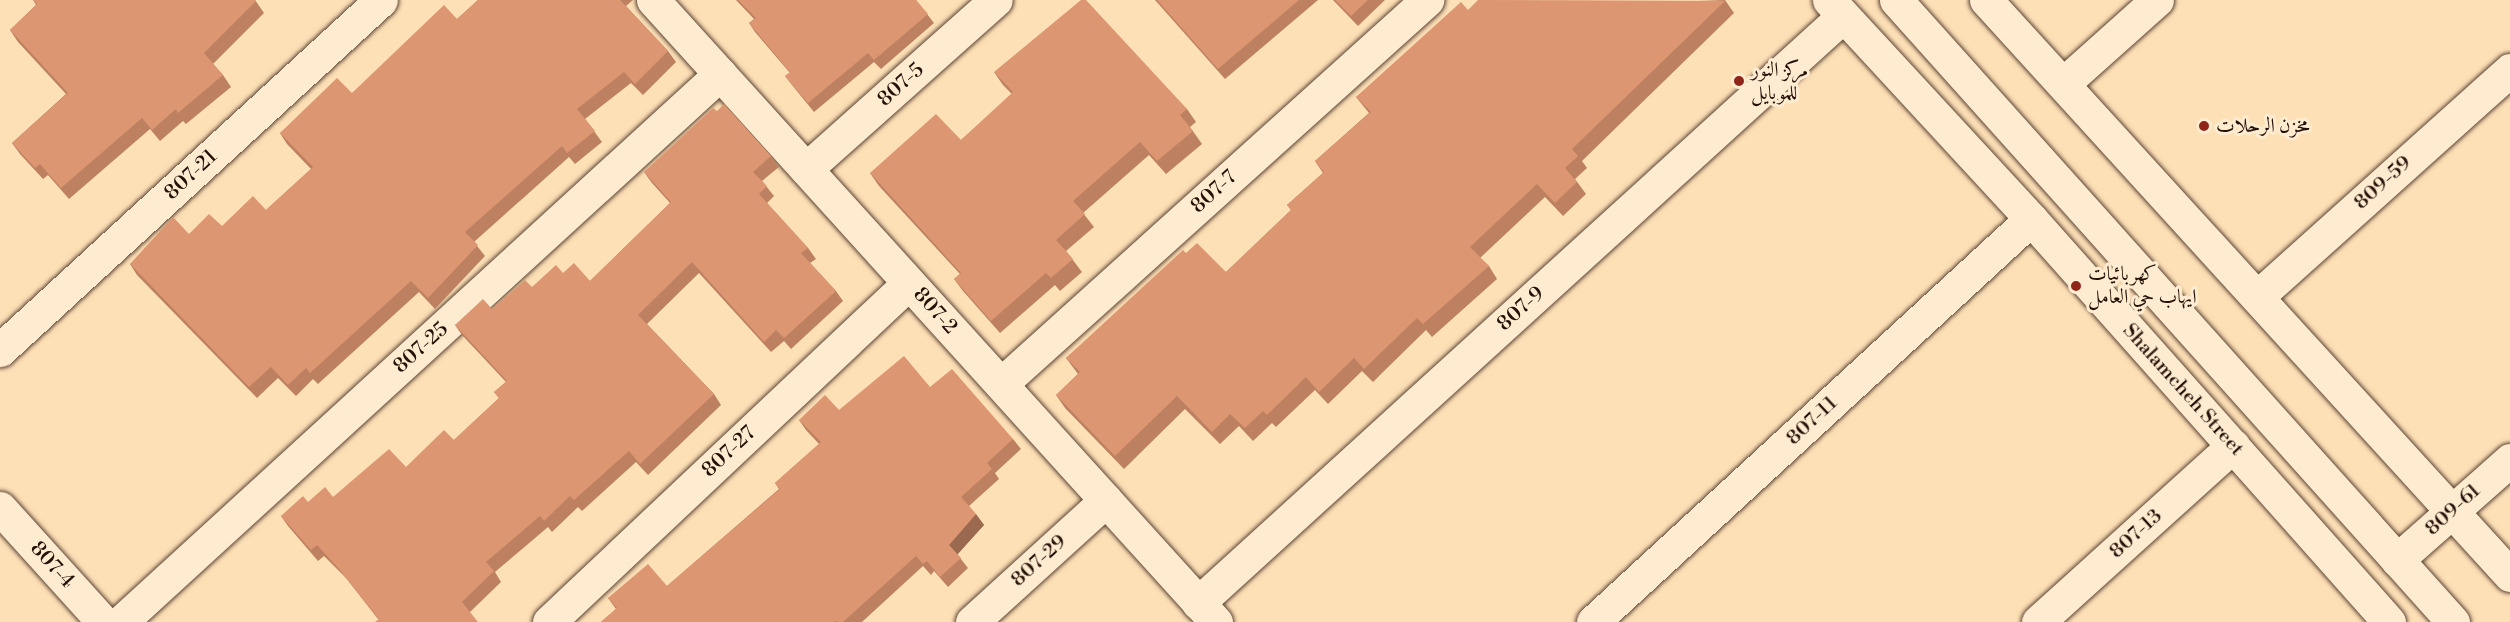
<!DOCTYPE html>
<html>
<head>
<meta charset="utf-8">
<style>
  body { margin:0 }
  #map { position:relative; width:2510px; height:622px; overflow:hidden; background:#fee0b7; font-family:"Libre Bodoni",Amiri,serif }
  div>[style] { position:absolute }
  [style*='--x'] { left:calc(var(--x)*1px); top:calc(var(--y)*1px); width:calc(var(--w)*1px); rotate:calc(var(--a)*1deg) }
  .roads { filter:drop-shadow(0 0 2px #5b4434) drop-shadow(0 0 2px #5b4434) }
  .street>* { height:33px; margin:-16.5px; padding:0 16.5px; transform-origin:16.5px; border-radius:16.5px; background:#feebd0 }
  .secondary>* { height:33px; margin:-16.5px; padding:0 16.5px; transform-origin:16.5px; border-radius:16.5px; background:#feebd0 }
  .wall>* { inset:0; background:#bd8161 }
  .shaded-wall>* { inset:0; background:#9a694f }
  .building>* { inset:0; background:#dc9671 }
  .dots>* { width:16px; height:16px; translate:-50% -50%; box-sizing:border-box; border:3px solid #feebd0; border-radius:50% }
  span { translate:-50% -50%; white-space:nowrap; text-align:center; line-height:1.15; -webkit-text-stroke:6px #feebd0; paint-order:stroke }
  .poi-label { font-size:20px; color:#251008 }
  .left { translate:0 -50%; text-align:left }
  .street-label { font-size:20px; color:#251008 }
</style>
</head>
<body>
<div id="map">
  <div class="roads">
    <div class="street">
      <div style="--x:653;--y:0;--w:839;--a:47.85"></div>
      <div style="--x:1986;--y:0;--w:778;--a:47.66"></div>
      <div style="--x:2063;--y:84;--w:126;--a:-41.8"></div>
      <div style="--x:806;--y:169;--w:254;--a:-41.7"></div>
      <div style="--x:2257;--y:297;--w:340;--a:-41.9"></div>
      <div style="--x:0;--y:350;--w:517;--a:-42.57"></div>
      <div style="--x:1001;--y:384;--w:574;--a:-42.03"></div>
      <div style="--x:0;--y:508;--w:154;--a:47.9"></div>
      <div style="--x:2397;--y:560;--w:151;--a:-41.5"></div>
      <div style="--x:1198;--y:603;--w:872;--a:-42.3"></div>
      <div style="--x:121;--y:622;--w:812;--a:-42.45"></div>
      <div style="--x:549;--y:622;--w:494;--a:-43.3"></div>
      <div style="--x:972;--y:622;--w:181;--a:-42.3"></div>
      <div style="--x:1593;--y:622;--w:595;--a:-42.62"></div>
      <div style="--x:2038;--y:622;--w:263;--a:-42.1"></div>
    </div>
    <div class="secondary">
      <div style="--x:1829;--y:0;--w:298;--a:47.3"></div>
      <div style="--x:2031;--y:219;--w:539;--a:48.38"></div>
      <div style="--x:1896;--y:0;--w:835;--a:48.16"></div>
    </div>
  </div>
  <div class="wall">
    <div style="clip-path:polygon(33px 0,255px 0,264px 13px,213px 64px,223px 75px,231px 87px,186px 124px,183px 121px,160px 141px,150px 129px,69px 199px,48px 175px,43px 179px,20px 154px,12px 143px,66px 94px,18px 42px,10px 30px,36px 5px)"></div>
    <div style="clip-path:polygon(478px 0,633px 0,626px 6px,668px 51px,676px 62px,643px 95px,631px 83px,585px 119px,602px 142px,575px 164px,569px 157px,474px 242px,485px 256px,435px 309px,419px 292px,318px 384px,313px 379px,296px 396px,278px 378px,257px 398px,137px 275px,130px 264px,189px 234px,222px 226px,266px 210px,311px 169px,287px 144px,280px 133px,352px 93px,457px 19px)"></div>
    <div style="clip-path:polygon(736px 0,916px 0,934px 23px,881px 69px,874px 62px,814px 112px,792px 85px,785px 76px,790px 73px,755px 32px,749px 23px,754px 19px)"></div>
    <div style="clip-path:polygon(1155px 0,1318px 0,1225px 79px)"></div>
    <div style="clip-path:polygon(1333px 0,1385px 0,1358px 26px)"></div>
    <div style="clip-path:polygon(1725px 0,1734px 13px,1582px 161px,1587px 168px,1575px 179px,1586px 194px,1563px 216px,1545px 197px,1480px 258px,1489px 266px,1497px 279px,1432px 337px,1426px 330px,1373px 382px,1362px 371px,1328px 404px,1315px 390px,1276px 427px,1272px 423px,1253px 441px,1239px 426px,1220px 444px,1185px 409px,1124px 469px,1065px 408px,1056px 395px,1078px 374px,1066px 358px,1186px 253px,1226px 272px,1291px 210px,1287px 205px,1323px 173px,1315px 161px,1369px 113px,1356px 97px,1468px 10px)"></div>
    <div style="clip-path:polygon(994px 72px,1187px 109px,1196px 122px,1190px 127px,1202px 144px,1166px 174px,1149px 155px,1083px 213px,1094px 227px,1066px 251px,1082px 272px,1060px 291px,1055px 285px,1000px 333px,963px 291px,954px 279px,960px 274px,879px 186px,870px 173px,961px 140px,1012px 94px,1003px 85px)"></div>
    <div style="clip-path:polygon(771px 156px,779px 167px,762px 181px,774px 196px,767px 203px,808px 248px,816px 259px,810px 263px,836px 291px,843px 301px,791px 349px,784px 341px,771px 352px,699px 273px,647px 324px,714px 394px,721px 405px,648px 475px,636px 462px,582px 511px,578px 507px,552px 532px,548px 527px,495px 572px,501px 582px,470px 612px,378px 619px,346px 578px,324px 556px,318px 561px,288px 526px,281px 516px,308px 502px,333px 497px,406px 467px,454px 440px,499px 398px,494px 392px,506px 382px,462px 335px,455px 325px,492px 309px,532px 287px,563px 273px,590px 281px,670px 203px,652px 183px,644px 172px)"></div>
    <div style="clip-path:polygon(930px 387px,1013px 439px,1021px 449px,995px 473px,999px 479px,969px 506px,984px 525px,957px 554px,968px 568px,948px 587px,934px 571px,931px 575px,923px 566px,862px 622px,601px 622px,616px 609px,608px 598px,667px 586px,779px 489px,775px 483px,819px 444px,806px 430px,799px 420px)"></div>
  </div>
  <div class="shaded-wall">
    <div style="clip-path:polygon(976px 514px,984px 525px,957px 555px,949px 545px)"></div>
  </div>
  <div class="building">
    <div style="clip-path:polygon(33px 0,255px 0,256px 1px,204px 53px,223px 75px,178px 113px,176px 109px,152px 130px,142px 118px,61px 188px,40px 164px,35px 168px,12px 143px,68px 93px,10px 30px,37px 4px)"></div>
    <div style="clip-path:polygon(478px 0,620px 0,668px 51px,635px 84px,624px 72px,577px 109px,595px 131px,567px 153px,562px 146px,465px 232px,478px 245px,428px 298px,411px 281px,310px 373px,306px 368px,288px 385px,271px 367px,249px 387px,130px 264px,173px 217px,189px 234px,209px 214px,222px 226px,253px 196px,266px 210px,313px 167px,280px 133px,337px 78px,352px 93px,444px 5px,457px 19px)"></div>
    <div style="clip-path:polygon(738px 0,916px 0,928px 14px,874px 60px,868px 53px,808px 103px,785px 76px,790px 72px,749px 23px,756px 18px)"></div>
    <div style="clip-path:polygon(1081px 0,1086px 0,1187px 109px,1180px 115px,1193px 131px,1157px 161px,1140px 142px,1073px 201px,1085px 214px,1056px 240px,1073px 259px,1051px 278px,1046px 273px,991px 321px,954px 279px,961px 273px,870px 173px,936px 114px,961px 140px,1013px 92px,994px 72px)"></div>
    <div style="clip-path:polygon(1157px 0,1299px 0,1218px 69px)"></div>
    <div style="clip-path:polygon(1335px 0,1368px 0,1351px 16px)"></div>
    <div style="clip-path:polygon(1478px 0,1725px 1px,1572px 149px,1578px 156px,1565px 168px,1577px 182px,1555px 203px,1537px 184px,1470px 247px,1489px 266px,1423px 324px,1417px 318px,1364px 369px,1354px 358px,1319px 392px,1306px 377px,1267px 415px,1263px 411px,1245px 428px,1230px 414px,1212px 432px,1177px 396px,1115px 456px,1056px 395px,1080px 372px,1066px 358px,1183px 250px,1186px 253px,1197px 243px,1226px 272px,1291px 210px,1287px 205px,1324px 172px,1315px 161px,1371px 112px,1356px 97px,1461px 2px,1468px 10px)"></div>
    <div style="clip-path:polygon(724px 104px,771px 156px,753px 172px,767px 186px,759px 194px,808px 248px,801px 253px,836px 291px,784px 338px,776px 330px,764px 342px,692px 262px,638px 315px,714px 394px,640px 464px,629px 451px,574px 500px,570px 496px,544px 521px,540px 516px,486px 562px,494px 571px,462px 602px,478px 622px,375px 622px,379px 619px,338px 568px,317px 545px,311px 550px,281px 516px,303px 496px,308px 502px,325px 487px,333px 497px,389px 449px,406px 467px,444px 430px,454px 440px,499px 398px,494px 392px,507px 381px,455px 325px,483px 299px,492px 309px,525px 280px,532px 287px,556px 265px,563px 273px,574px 263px,590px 281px,671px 202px,644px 172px,713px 108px,717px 111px)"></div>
    <div style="clip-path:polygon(904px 356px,930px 387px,952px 369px,1013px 439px,987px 463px,992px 469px,961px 497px,976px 514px,949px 545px,961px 558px,940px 577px,927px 561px,923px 564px,916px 556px,843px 622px,837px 622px,836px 621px,834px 622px,601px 622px,617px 608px,608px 598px,648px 564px,667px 586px,780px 489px,775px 483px,821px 442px,799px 420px,825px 395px,839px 410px)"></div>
  </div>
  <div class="dots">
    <div style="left:1739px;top:81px;background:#8f2418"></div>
    <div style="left:2204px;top:126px;background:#8f2418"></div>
    <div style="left:2076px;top:286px;background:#8f2418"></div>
  </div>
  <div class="poi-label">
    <span class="left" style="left:1751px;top:82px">مركز النور<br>للموبايل</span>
    <span class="left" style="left:2216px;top:126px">مخزن الرحلات</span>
    <span class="left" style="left:2088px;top:286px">كهربائيات<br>ايهاب حي العامل</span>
  </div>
  <div class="street-label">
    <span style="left:901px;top:85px;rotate:-42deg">807-5</span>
    <span style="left:191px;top:175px;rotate:-43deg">807-21</span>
    <span style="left:2383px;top:183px;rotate:-42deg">809-59</span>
    <span style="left:1214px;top:192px;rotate:-42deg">807-7</span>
    <span style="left:1521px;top:309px;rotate:-42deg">807-9</span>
    <span style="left:935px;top:311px;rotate:48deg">807-2</span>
    <span style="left:421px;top:348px;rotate:-42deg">807-25</span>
    <span style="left:2183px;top:390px;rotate:48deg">Shalamcheh Street</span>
    <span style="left:1812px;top:421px;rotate:-43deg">807-11</span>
    <span style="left:729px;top:452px;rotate:-43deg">807-27</span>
    <span style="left:2453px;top:510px;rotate:-42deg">809-61</span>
    <span style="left:2136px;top:534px;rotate:-42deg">807-13</span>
    <span style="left:1039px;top:561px;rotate:-42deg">807-29</span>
    <span style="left:52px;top:565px;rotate:48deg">807-4</span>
  </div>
</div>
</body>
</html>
